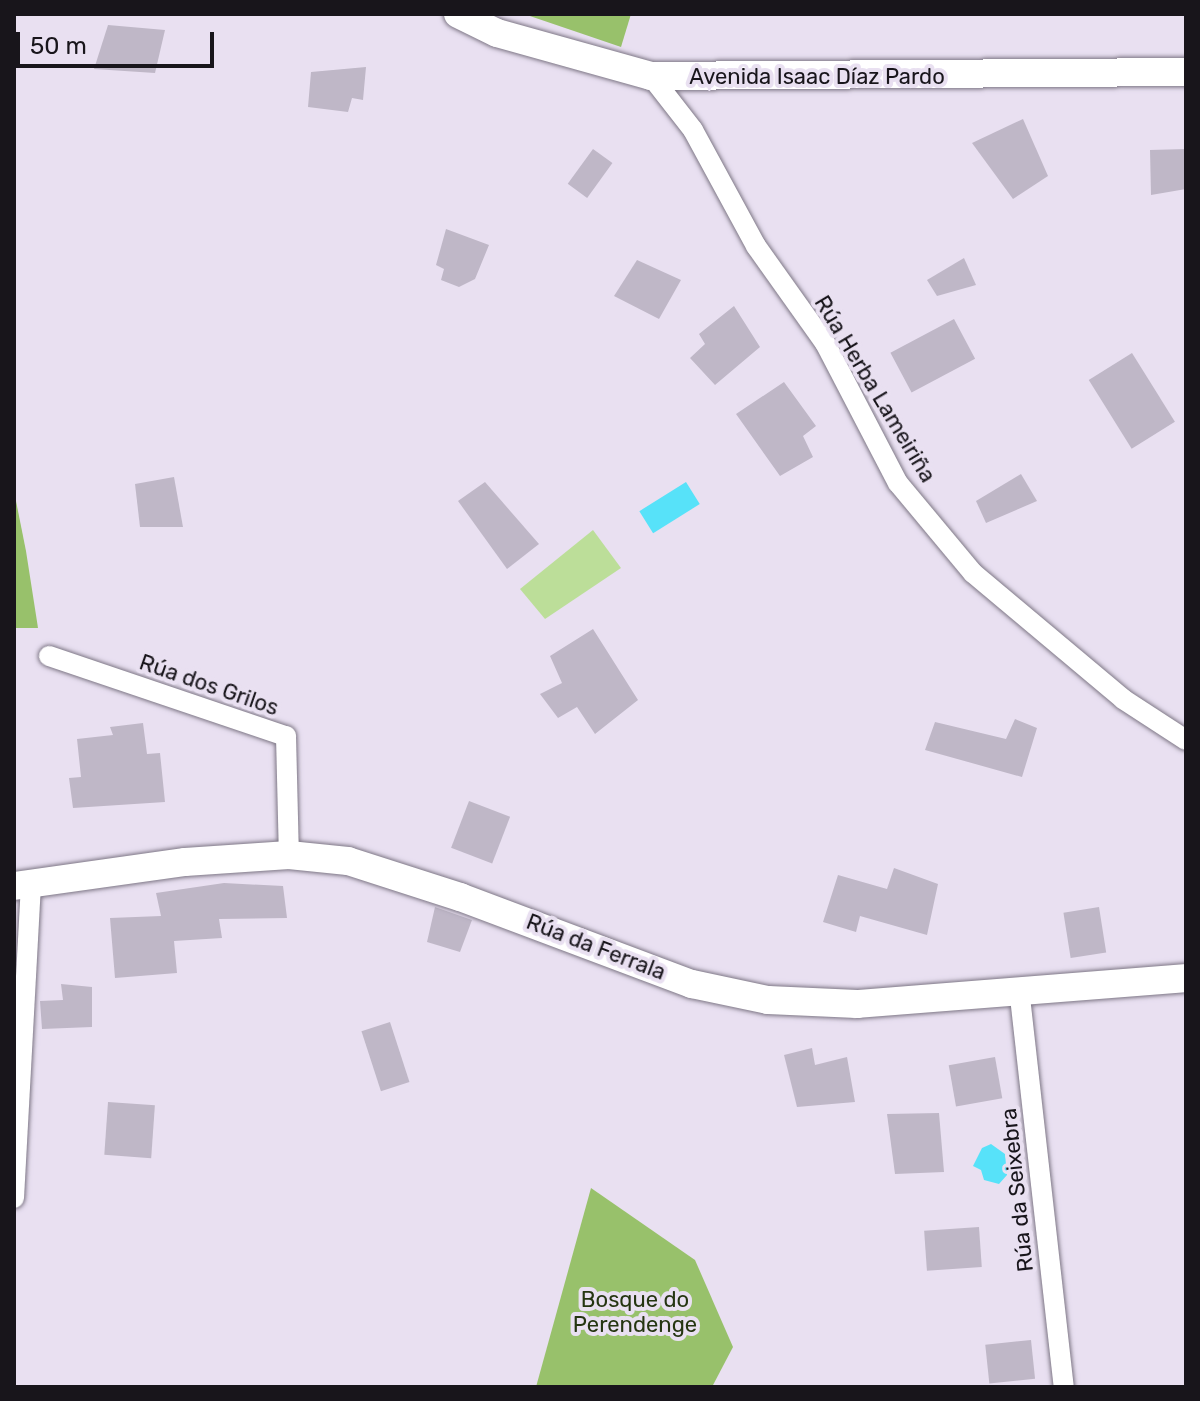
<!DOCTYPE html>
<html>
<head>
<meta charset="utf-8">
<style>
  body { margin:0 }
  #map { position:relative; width:1200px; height:1401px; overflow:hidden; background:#e9e0f1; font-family:Rubik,sans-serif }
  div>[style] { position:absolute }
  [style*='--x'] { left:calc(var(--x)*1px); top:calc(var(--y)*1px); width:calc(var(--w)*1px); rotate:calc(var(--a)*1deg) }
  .green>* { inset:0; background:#bcde99 }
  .forest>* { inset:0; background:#98c16b }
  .water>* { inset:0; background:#57e2f9; transform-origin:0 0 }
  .building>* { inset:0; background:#bfb7c7; transform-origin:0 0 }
  .roads { filter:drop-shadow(0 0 2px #7e7786) drop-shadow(0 0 2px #7e7786) }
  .street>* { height:20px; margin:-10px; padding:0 10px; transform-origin:10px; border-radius:10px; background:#fff }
  .secondary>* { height:28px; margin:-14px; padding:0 14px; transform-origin:14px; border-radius:14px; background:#fff }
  span { translate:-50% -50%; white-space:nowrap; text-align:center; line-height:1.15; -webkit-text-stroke:8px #e9e0f1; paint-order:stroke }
  .street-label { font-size:22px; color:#18151b }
  .park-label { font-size:22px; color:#253511 }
  .frame { position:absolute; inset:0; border:16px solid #18151b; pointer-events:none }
  .scale { position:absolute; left:16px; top:32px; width:198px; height:36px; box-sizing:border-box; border:4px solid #18151b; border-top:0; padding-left:10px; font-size:24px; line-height:28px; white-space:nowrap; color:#18151b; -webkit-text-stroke:6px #e9e0f1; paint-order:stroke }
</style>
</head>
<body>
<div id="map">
  <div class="green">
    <div style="clip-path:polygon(593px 530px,621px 568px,545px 619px,520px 589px)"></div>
  </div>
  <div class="forest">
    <div style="clip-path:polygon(524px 14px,631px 14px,621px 47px)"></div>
    <div style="clip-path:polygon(14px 491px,26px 551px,38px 628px,14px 628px)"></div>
    <div style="clip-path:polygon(591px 1188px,695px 1260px,733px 1347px,712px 1387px,536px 1387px)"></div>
  </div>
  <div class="water">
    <div style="left:686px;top:482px;width:26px;height:55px;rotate:58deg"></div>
    <div style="clip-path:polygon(991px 1144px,1005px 1154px,1007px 1175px,999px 1184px,984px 1180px,981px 1170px,973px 1166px,982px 1148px)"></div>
  </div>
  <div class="building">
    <div style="clip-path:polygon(108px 25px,165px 30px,155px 73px,94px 69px)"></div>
    <div style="clip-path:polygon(366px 67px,363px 100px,352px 98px,348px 112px,308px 107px,311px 72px)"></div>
    <div style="clip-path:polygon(1023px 119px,1048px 176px,1013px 199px,972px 143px)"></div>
    <div style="left:593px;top:149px;width:24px;height:43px;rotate:36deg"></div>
    <div style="clip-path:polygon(1186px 149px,1186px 189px,1151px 195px,1150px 150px)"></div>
    <div style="clip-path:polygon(446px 229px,489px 245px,475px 279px,459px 287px,441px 280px,444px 269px,436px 265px)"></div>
    <div style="clip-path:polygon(964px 258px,976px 285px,937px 296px,927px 280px)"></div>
    <div style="clip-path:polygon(637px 260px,681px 280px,659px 319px,614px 296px)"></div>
    <div style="clip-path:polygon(734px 306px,760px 347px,715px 385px,690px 358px,705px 344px,699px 334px)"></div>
    <div style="left:954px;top:319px;width:45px;height:72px;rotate:62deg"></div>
    <div style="left:1132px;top:353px;width:81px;height:51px;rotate:58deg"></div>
    <div style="clip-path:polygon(784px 382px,816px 426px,803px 436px,813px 457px,780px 476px,736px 414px)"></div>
    <div style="clip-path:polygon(1021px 474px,1037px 501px,986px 523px,976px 501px)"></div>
    <div style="clip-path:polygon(174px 477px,183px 527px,140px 527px,135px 484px)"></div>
    <div style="clip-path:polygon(485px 482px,539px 544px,507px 569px,458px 501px)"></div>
    <div style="clip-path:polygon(593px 629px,638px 700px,595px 734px,577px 707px,558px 718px,540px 694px,562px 683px,550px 656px)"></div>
    <div style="clip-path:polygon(1015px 719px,1037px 728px,1022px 777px,925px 750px,935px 722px,1006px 739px)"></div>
    <div style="clip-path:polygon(143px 723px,147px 754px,160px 753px,165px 802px,73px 808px,69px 778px,81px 777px,77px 739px,113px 735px,110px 727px)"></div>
    <div style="left:469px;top:801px;width:44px;height:50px;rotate:21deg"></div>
    <div style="clip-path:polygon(894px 868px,938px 884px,927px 935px,860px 916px,856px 932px,823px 922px,838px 875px,887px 889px)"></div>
    <div style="clip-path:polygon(224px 883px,283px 886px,287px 918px,219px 919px,222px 938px,174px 941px,177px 973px,115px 978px,110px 918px,161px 916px,156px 893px)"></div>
    <div style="clip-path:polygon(435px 907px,472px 920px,460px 952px,427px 942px)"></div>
    <div style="left:1099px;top:907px;width:46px;height:36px;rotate:81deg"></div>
    <div style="clip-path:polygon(61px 984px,92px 987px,92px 1027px,42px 1029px,40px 1001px,63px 1000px)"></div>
    <div style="left:390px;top:1022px;width:63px;height:30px;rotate:72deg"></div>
    <div style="clip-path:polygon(812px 1048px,815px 1065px,847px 1057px,855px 1102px,797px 1107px,784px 1055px)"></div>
    <div style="left:995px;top:1057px;width:42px;height:47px;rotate:80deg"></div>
    <div style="left:108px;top:1102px;width:47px;height:53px;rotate:4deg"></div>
    <div style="clip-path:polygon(939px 1113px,944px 1172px,895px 1174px,887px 1114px)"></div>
    <div style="left:979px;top:1227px;width:40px;height:55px;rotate:86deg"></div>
    <div style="left:1031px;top:1340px;width:39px;height:46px;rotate:84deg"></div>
  </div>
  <div class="roads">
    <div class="street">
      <div style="--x:651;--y:76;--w:68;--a:52.1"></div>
      <div style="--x:693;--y:130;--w:132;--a:61.5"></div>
      <div style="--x:756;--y:246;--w:119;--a:54.6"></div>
      <div style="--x:825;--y:343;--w:158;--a:62.5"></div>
      <div style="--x:898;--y:483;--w:117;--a:50.2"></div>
      <div style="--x:973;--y:573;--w:196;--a:40"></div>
      <div style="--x:1123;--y:699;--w:75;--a:33.1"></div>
      <div style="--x:49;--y:656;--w:250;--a:18.7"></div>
      <div style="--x:286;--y:736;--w:119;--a:88.6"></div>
      <div style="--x:1019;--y:988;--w:402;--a:83.6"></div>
      <div style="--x:14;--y:1198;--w:314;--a:-86.9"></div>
    </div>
    <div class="secondary">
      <div style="--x:458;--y:14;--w:43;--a:26"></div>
      <div style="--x:497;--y:33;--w:160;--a:15.6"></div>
      <div style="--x:651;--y:76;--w:535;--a:-0.43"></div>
      <div style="--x:14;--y:886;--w:173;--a:-8"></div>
      <div style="--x:185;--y:862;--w:104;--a:-3.9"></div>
      <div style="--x:289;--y:855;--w:59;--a:5.8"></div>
      <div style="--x:348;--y:861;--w:118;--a:17.8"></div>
      <div style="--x:460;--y:897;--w:248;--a:20.6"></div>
      <div style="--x:692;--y:984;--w:78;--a:11.9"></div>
      <div style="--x:768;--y:1000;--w:89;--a:2.6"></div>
      <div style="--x:857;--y:1004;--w:330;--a:-4.5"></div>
    </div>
  </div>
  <div class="street-label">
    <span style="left:817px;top:77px">Avenida Isaac Díaz Pardo</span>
    <span style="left:875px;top:389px;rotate:59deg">Rúa Herba Lameiriña</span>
    <span style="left:209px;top:685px;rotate:19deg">Rúa dos Grilos</span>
    <span style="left:596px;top:947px;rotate:21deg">Rúa da Ferrala</span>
    <span style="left:1017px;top:1190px;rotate:-96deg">Rúa da Seixebra</span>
  </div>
  <div class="park-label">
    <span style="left:635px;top:1312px">Bosque do<br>Perendenge</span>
  </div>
  <div class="frame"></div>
  <div class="scale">50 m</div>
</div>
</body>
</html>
